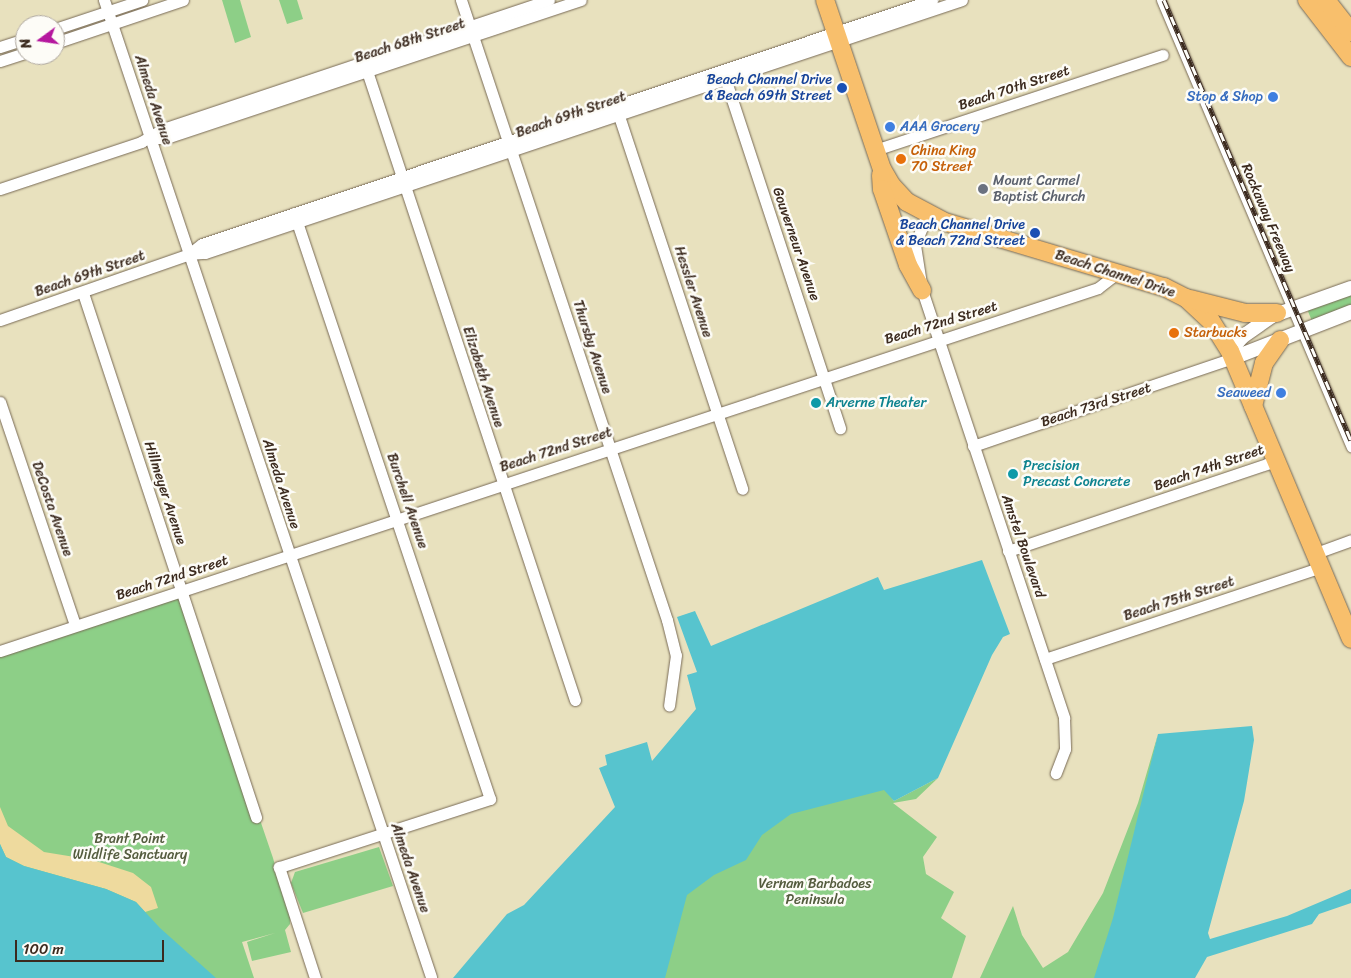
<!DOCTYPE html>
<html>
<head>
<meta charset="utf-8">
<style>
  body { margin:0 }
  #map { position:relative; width:1351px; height:978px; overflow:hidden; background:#e8e1be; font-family:Sriracha,sans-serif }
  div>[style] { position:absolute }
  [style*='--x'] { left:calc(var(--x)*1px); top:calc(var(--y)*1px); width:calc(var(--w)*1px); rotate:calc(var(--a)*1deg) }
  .green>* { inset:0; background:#8dcf87 }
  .sand>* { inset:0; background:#eeda9e }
  .water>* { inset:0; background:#57c4ce }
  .roads { filter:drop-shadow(0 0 1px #786a56) drop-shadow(0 0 1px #786a56) }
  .pedestrian>* { height:9px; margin:-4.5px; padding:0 4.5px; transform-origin:4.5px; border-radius:4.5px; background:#fff }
  .minor>* { height:11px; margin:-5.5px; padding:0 5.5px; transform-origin:5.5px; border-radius:5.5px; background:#fff }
  .tertiary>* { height:14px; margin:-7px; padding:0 7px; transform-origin:7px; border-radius:7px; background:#fff }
  .primary>* { height:18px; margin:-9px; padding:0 9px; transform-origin:9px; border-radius:9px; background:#f8bf6c }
  .rail>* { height:5px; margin-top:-2.5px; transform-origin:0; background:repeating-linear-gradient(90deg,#fdfcf7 0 9px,#3b2a1e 0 18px); box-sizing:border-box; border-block:1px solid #3b2a1e }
  .dots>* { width:14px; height:14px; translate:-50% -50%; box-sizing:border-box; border:2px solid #fdfcf7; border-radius:50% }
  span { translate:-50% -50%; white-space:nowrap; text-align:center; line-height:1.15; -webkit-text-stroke:5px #fdfcf7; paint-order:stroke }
  .street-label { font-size:14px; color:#3b2a1e }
  .transit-label { font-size:14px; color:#164399 }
  .right { translate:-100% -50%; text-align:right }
  .shop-label { font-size:14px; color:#366cbe }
  .left { translate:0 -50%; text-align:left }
  .food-label { font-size:14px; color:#c56008 }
  .worship-label { font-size:14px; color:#5b616d }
  .culture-label { font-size:14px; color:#0d838f }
  .park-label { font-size:14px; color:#545c3e }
  .north { position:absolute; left:15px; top:15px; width:50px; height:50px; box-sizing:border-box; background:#fdfcf7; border:1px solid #afa8a0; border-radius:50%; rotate:256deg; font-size:14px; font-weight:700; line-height:20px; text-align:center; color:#3b2a1e }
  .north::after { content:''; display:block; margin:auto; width:18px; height:22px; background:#b5179e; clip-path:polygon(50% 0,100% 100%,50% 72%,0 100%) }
  .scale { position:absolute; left:15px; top:940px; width:149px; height:22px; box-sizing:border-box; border:2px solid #3b2a1e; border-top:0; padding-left:6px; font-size:15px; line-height:18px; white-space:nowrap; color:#3b2a1e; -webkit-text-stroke:4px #fdfcf7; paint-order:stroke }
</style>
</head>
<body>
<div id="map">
  <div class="green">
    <div style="clip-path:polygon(222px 0,240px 0,251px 37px,235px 43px)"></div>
    <div style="clip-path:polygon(279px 0,297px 0,303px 19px,287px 24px)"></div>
    <div style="clip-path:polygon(1351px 294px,1351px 305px,1312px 321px,1307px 309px)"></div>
    <div style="clip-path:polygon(182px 591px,273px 858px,290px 917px,290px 924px,285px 930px,291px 952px,252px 961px,247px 942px,275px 933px,242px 942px,254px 978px,0 978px,0 651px)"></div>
    <div style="clip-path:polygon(1158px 734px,1105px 978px,980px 978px,1013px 906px,1022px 935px,1043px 968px,1068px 952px,1103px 893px,1138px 803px)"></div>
    <div style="clip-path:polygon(938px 778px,916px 799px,893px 803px,937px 837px,923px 857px,926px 874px,954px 892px,941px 918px,966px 936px,952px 978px,659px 978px,664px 916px,764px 819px,882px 785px,894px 801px)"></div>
    <div style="clip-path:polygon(379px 847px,393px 886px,303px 913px,291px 883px,295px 872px)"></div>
  </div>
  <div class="sand">
    <div style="clip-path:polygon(0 807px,8px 826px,44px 852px,93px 860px,133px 873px,151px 887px,158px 908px,145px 912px,136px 902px,106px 889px,24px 866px,6px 857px,0 844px)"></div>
  </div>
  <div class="water">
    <div style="clip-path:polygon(982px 560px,1010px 634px,1003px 637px,992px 655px,938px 778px,894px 801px,884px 790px,791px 814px,762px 835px,746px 860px,714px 875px,687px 895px,665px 978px,453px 978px,507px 914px,524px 905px,615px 807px,599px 768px,607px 765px,605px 755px,647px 742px,652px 761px,696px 709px,687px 675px,697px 672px,677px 617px,695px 611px,711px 646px,878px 577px,884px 590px)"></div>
    <div style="clip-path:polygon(1252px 726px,1254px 740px,1244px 801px,1208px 933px,1210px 939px,1287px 916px,1351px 889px,1351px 903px,1319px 914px,1312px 924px,1207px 957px,1195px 978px,1094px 978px,1113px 918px,1158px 734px)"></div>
    <div style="clip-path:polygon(0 844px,6px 857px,24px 866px,106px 889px,136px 902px,160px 928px,216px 978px,0 978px)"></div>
  </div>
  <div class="roads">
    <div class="pedestrian">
      <div style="--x:1161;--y:0;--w:486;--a:67"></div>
    </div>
    <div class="minor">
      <div style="--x:104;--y:0;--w:1030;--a:71.49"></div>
      <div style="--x:461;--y:0;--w:653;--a:71.62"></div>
      <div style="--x:667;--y:620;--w:36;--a:76"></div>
      <div style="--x:676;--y:655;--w:51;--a:97.8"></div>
      <div style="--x:55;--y:29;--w:92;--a:-18.4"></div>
      <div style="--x:55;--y:43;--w:135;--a:-18.6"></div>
      <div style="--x:0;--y:47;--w:26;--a:-18"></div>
      <div style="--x:0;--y:61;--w:26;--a:-18"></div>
      <div style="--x:364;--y:62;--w:672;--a:71.7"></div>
      <div style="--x:723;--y:72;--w:375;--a:71.8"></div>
      <div style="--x:616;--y:107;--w:402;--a:71.7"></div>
      <div style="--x:151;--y:138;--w:15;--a:0"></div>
      <div style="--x:166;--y:138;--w:437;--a:-18.4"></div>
      <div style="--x:875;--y:150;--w:303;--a:-18.3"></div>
      <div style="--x:0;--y:189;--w:149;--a:-18.4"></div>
      <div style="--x:141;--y:142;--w:26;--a:-31"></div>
      <div style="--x:163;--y:129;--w:407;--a:-18.5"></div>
      <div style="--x:294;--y:213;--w:618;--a:71.51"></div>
      <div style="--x:490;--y:799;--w:222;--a:162.1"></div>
      <div style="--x:279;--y:867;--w:117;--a:72"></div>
      <div style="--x:927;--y:215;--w:32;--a:112"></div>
      <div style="--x:915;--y:245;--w:46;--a:81.2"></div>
      <div style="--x:922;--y:290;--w:451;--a:71.6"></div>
      <div style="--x:1064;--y:718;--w:31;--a:88"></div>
      <div style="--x:1065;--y:749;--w:26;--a:111"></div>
      <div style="--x:189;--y:254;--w:16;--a:-38"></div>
      <div style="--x:202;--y:244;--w:770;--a:-18.48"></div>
      <div style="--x:83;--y:293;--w:552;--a:71.73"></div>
      <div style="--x:0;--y:320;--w:200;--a:-19.2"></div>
      <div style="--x:189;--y:254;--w:16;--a:-4"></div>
      <div style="--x:205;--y:253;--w:798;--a:-18.48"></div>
      <div style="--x:0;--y:402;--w:235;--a:71.4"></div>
      <div style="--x:973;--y:446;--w:274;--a:-18.7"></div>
      <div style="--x:1008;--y:551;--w:283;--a:-18.6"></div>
      <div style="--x:1316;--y:553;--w:37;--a:-20"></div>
      <div style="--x:0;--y:651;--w:1156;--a:-18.29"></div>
      <div style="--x:1098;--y:288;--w:24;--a:-38"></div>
      <div style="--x:1045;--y:659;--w:292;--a:-18.4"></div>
    </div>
    <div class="tertiary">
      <div style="--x:1230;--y:351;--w:18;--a:-49"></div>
      <div style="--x:1242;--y:337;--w:37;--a:-35"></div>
      <div style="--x:1272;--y:316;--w:84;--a:-19.5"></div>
      <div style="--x:1233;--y:358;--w:127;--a:-21.3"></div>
    </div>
    <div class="primary">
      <div style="--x:825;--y:0;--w:178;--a:71.4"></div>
      <div style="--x:882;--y:169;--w:20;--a:60"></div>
      <div style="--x:892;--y:186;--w:22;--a:47"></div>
      <div style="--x:907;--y:202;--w:40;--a:28"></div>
      <div style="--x:942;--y:221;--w:232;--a:16.6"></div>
      <div style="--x:1164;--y:287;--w:25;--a:27"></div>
      <div style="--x:1186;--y:298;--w:34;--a:43"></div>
      <div style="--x:1211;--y:321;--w:36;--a:58"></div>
      <div style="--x:1230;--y:351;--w:312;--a:67.2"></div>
      <div style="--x:1307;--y:0;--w:72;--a:52.3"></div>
      <div style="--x:1326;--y:0;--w:41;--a:52"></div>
      <div style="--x:881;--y:175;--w:14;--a:86"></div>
      <div style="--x:882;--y:189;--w:80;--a:71.1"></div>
      <div style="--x:908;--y:265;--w:29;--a:61"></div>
      <div style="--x:1190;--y:299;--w:57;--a:14.3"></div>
      <div style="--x:1245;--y:313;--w:32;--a:0"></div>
      <div style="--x:1253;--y:406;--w:44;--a:-75.7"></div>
      <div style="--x:1264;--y:363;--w:28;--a:-55"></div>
    </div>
  </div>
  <div class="rail">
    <div style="--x:1164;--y:0;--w:478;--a:67"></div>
  </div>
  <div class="dots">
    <div style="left:842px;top:88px;background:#1a4fb4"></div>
    <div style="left:1273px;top:97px;background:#3f7fe0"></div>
    <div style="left:890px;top:127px;background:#3f7fe0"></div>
    <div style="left:901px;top:159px;background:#e8710a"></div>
    <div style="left:983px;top:189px;background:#6b7280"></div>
    <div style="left:1035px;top:233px;background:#1a4fb4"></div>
    <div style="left:1174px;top:333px;background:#e8710a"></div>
    <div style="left:1281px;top:393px;background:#3f7fe0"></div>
    <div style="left:816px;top:403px;background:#0f9aa8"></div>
    <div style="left:1013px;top:474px;background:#0f9aa8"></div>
  </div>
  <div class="street-label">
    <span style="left:410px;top:41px;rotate:-18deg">Beach 68th Street</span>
    <span style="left:1014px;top:88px;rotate:-18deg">Beach 70th Street</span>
    <span style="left:153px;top:100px;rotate:72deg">Almeda Avenue</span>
    <span style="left:571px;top:115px;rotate:-19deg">Beach 69th Street</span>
    <span style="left:1268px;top:218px;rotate:67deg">Rockaway Freeway</span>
    <span style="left:796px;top:244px;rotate:71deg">Gouverneur Avenue</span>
    <span style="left:90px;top:274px;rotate:-19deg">Beach 69th Street</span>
    <span style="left:1115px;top:274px;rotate:18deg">Beach Channel Drive</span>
    <span style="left:693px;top:292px;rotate:72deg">Hessler Avenue</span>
    <span style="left:941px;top:323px;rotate:-17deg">Beach 72nd Street</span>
    <span style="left:592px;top:347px;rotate:72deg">Thursby Avenue</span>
    <span style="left:483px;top:377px;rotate:72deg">Elizabeth Avenue</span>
    <span style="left:1096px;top:405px;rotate:-18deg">Beach 73rd Street</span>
    <span style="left:556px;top:450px;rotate:-18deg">Beach 72nd Street</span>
    <span style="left:1209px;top:468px;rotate:-19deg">Beach 74th Street</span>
    <span style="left:281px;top:484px;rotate:72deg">Almeda Avenue</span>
    <span style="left:165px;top:493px;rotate:72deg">Hillmeyer Avenue</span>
    <span style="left:407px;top:501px;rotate:71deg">Burchell Avenue</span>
    <span style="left:52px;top:509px;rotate:71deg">DeCosta Avenue</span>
    <span style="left:1023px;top:546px;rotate:71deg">Amstel Boulevard</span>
    <span style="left:172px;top:578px;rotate:-18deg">Beach 72nd Street</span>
    <span style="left:1179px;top:599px;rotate:-18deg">Beach 75th Street</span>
    <span style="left:410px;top:868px;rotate:71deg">Almeda Avenue</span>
  </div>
  <div class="transit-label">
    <span class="right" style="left:832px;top:88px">Beach Channel Drive<br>&amp; Beach 69th Street</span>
    <span class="right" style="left:1025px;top:233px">Beach Channel Drive<br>&amp; Beach 72nd Street</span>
  </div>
  <div class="shop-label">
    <span class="right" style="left:1263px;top:97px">Stop &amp; Shop</span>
    <span class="left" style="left:900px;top:127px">AAA Grocery</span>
    <span class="right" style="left:1271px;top:393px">Seaweed</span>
  </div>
  <div class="food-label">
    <span class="left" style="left:911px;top:159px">China King<br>70 Street</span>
    <span class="left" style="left:1184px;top:333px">Starbucks</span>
  </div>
  <div class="worship-label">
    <span class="left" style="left:993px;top:189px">Mount Carmel<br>Baptist Church</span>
  </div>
  <div class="culture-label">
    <span class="left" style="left:826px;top:403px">Arverne Theater</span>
    <span class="left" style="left:1023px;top:474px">Precision<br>Precast Concrete</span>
  </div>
  <div class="park-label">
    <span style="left:130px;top:847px">Brant Point<br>Wildlife Sanctuary</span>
    <span style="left:815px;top:892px">Vernam Barbadoes<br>Peninsula</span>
  </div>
  <div class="north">N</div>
  <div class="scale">100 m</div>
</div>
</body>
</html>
